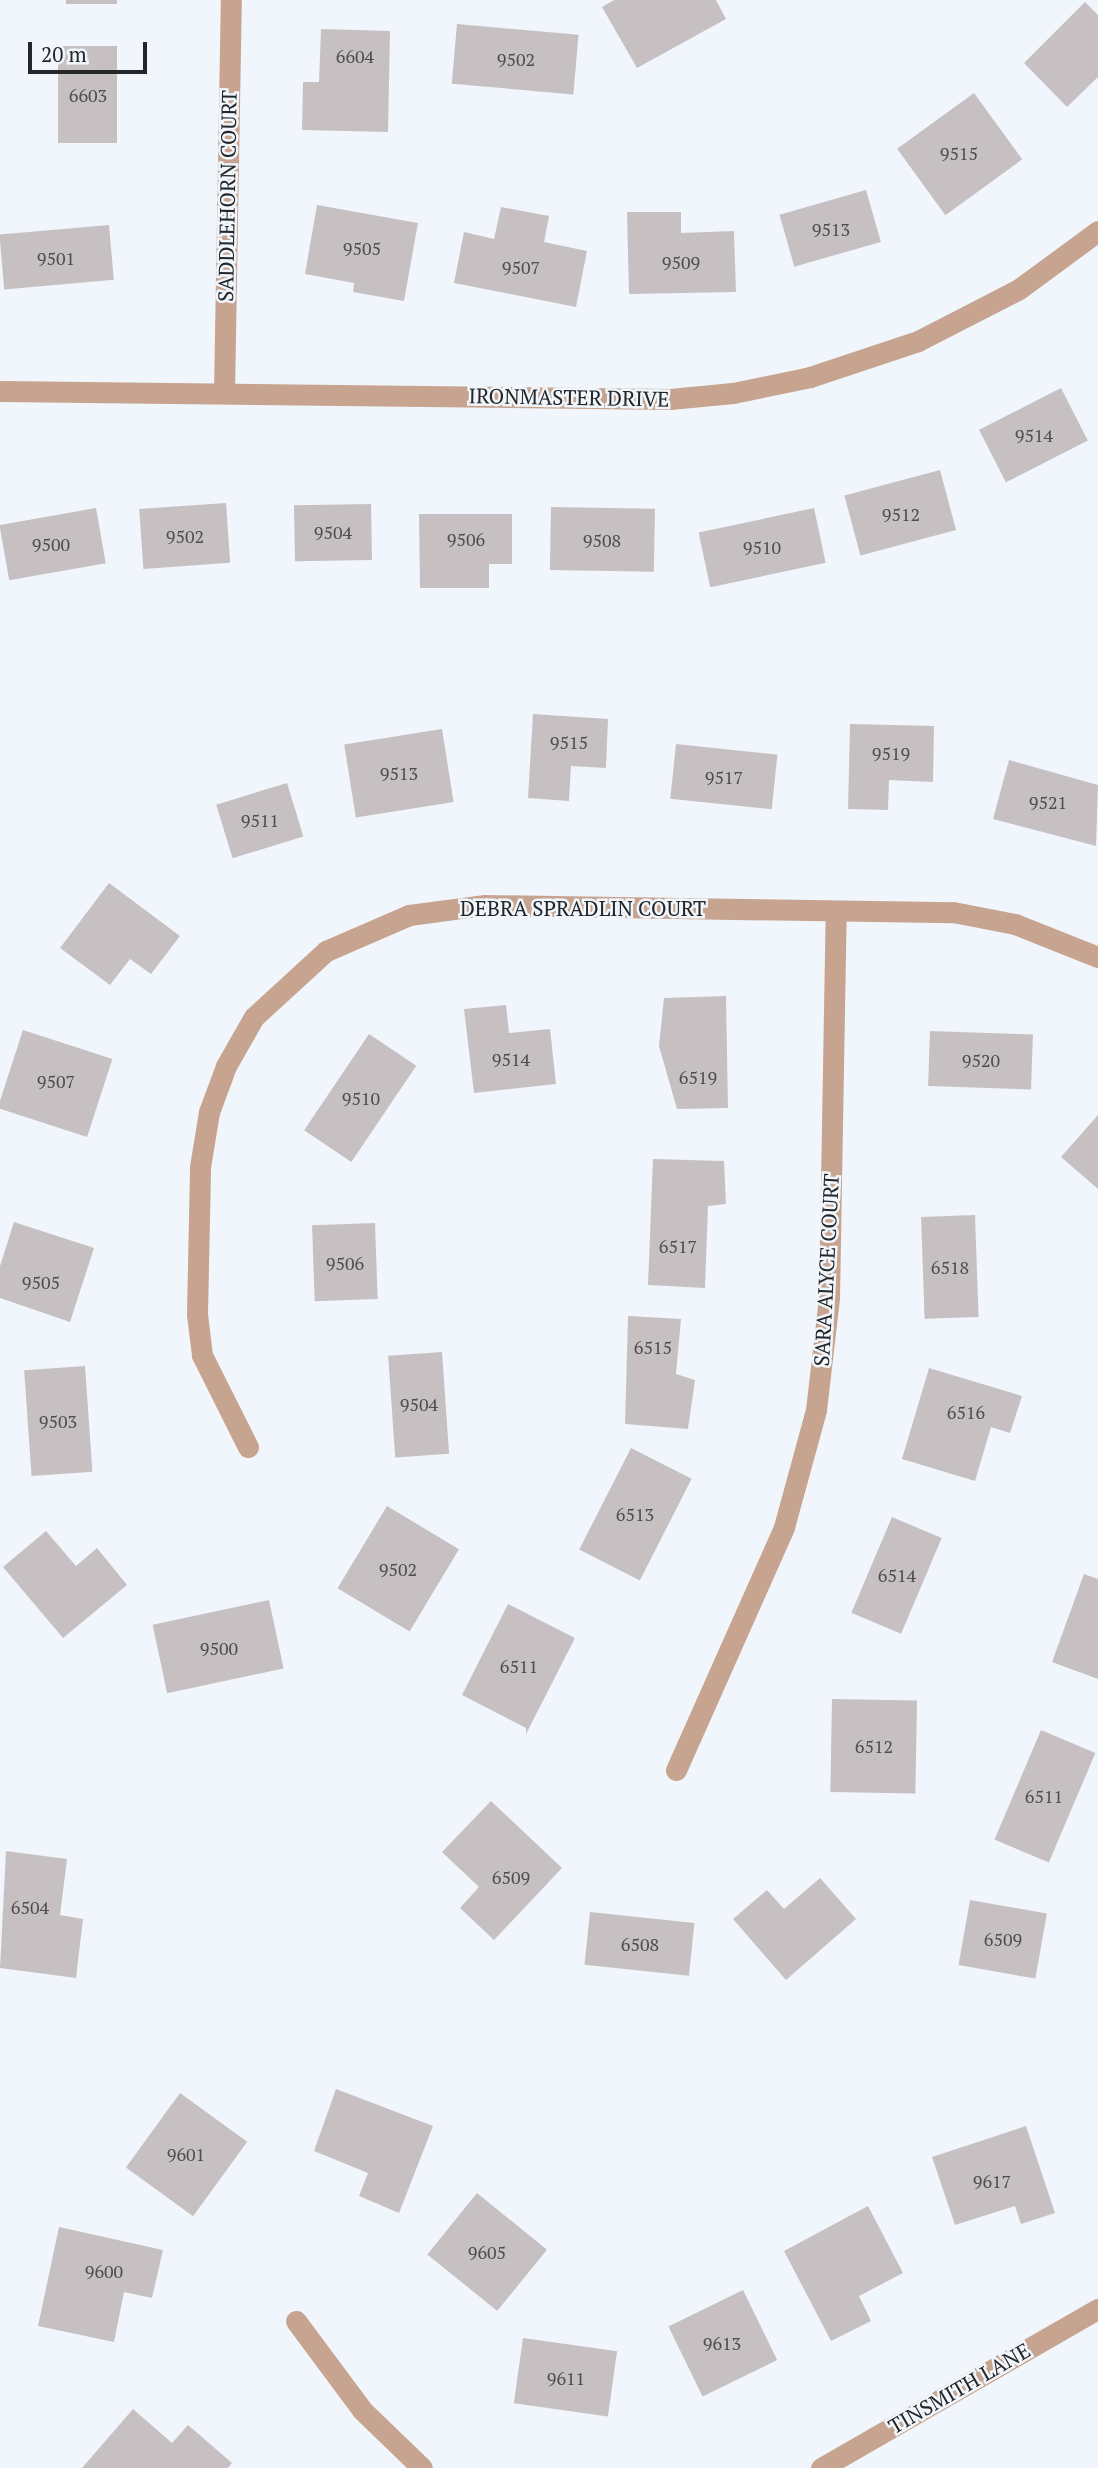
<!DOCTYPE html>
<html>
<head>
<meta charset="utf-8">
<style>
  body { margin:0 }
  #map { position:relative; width:1098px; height:2468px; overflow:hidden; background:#f0f6fb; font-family:"PT Serif",serif }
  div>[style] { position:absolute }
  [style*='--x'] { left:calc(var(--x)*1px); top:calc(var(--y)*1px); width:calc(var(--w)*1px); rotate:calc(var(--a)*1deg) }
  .building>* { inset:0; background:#c7c0c3; transform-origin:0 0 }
  .minor>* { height:21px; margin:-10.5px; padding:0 10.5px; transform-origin:10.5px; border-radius:10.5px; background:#c7a48f }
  span { translate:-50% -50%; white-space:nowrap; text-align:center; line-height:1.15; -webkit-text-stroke:5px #f0f6fb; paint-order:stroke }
  .number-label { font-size:18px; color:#4d4c4f }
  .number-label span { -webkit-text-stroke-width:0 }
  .street-label { font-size:21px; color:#242628 }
  .scale { position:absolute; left:28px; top:42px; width:119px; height:32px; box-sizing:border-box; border:4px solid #242628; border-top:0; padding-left:9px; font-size:21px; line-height:24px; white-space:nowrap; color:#242628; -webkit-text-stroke:5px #f0f6fb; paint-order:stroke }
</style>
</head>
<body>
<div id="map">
  <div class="building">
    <div style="left:66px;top:0;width:51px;height:4px"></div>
    <div style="clip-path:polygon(614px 0,716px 0,726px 19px,637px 68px,602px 7px)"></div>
    <div style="clip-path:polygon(1085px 2px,1098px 15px,1098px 77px,1067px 107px,1024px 63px)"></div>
    <div style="left:457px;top:24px;width:122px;height:60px;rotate:5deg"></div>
    <div style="clip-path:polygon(321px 29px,390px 31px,388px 132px,302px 130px,303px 82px,319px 82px)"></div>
    <div style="left:58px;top:46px;width:59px;height:97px"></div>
    <div style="left:974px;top:93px;width:82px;height:95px;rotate:54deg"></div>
    <div style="left:866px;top:190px;width:54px;height:90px;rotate:74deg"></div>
    <div style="clip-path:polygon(317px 205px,418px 223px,404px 301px,353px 292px,354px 283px,305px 274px)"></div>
    <div style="clip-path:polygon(501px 207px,549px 216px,544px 242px,587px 251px,576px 307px,454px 283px,464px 232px,494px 239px)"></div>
    <div style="clip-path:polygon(627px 212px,681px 212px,681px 233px,734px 231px,736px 292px,629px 294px)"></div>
    <div style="left:109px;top:225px;width:55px;height:110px;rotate:85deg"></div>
    <div style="left:1061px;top:388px;width:59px;height:92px;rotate:63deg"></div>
    <div style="left:940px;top:470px;width:62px;height:99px;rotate:75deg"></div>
    <div style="left:226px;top:503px;width:60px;height:87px;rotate:86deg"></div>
    <div style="left:371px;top:504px;width:56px;height:77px;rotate:89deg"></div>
    <div style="left:551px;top:507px;width:104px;height:63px;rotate:1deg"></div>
    <div style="left:96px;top:508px;width:56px;height:98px;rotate:80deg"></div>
    <div style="left:814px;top:508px;width:56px;height:118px;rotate:78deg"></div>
    <div style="clip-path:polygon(419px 514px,512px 514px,512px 564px,489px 564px,489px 588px,420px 588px)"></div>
    <div style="clip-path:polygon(533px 714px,608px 719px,606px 768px,571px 766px,569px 801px,528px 798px)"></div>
    <div style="clip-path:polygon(850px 724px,934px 726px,933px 782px,889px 780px,888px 810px,848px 809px)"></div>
    <div style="left:442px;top:729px;width:74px;height:99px;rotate:81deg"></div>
    <div style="left:676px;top:744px;width:102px;height:55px;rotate:6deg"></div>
    <div style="clip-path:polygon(1009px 760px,1098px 785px,1096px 846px,993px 819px)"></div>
    <div style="left:287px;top:783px;width:56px;height:74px;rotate:73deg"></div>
    <div style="clip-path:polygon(109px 883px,180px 936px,151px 974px,130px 959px,110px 985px,60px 948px)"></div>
    <div style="clip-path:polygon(726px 996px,728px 1108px,677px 1109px,659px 1046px,664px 998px)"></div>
    <div style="clip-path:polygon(506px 1005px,509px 1033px,550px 1029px,556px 1084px,474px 1093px,464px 1009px)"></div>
    <div style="left:23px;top:1030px;width:94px;height:82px;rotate:18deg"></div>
    <div style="left:930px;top:1031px;width:103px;height:55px;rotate:2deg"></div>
    <div style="left:369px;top:1034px;width:57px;height:116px;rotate:34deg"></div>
    <div style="clip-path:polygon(1098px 1115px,1098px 1189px,1061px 1157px)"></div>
    <div style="clip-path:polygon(653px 1159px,724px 1161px,726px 1204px,708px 1206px,705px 1288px,648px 1285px)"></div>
    <div style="left:975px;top:1215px;width:102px;height:54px;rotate:88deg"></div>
    <div style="clip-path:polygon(14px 1222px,94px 1248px,70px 1322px,0 1298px,0 1266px)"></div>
    <div style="left:375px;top:1223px;width:76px;height:63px;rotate:88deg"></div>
    <div style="clip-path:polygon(628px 1316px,681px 1319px,676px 1374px,695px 1380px,688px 1429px,625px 1424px)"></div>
    <div style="left:442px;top:1352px;width:102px;height:54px;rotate:86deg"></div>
    <div style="left:85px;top:1366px;width:106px;height:61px;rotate:86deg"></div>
    <div style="clip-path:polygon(929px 1368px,1022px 1396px,1010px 1433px,991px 1427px,975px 1481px,902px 1459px)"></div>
    <div style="left:631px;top:1448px;width:68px;height:114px;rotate:27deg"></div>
    <div style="left:387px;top:1506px;width:84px;height:96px;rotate:31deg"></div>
    <div style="left:892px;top:1517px;width:54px;height:104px;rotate:23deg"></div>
    <div style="clip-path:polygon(46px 1531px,76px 1566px,97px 1548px,127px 1585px,63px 1638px,3px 1567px)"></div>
    <div style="clip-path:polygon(1084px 1574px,1098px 1579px,1098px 1679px,1052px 1662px)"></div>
    <div style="left:269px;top:1600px;width:70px;height:119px;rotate:78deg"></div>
    <div style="clip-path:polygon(508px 1604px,575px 1638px,526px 1734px,526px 1728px,462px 1695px)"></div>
    <div style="left:832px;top:1699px;width:85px;height:93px;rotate:1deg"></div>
    <div style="left:1041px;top:1730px;width:59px;height:119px;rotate:23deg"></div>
    <div style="clip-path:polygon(491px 1801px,562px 1868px,494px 1940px,460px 1908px,479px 1887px,442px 1852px)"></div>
    <div style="clip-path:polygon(6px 1851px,67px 1859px,60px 1915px,83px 1919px,76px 1978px,0 1968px)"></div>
    <div style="clip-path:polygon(820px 1878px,856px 1919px,786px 1980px,733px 1919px,767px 1890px,784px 1909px)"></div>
    <div style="left:970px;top:1900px;width:78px;height:66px;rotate:10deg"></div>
    <div style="left:590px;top:1912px;width:105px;height:53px;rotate:6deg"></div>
    <div style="clip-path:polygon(336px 2089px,433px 2126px,399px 2213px,359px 2196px,368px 2173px,314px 2151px)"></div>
    <div style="left:180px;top:2093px;width:83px;height:92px;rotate:36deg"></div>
    <div style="clip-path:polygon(1026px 2126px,1055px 2213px,1021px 2224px,1015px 2206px,955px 2225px,932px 2157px)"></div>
    <div style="left:477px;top:2193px;width:90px;height:79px;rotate:39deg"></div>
    <div style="clip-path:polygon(868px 2206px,903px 2273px,859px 2296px,871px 2321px,831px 2341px,784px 2251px)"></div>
    <div style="clip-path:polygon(59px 2227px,163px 2250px,152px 2298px,124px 2292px,114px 2342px,38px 2326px)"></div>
    <div style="left:743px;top:2290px;width:78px;height:83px;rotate:64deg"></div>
    <div style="left:523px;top:2338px;width:95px;height:66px;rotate:8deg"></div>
    <div style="clip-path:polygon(133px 2409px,172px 2443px,188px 2425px,232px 2463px,228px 2468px,82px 2468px)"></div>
  </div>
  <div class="minor">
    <div style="--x:0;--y:391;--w:670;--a:0.68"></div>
    <div style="--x:670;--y:399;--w:63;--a:-5.4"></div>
    <div style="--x:733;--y:393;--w:79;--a:-11.7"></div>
    <div style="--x:810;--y:377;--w:114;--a:-18.4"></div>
    <div style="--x:918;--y:341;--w:114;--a:-27.2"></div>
    <div style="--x:1019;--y:289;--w:98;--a:-36.3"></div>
    <div style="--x:224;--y:392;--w:392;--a:-89"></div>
    <div style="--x:248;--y:1447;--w:103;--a:-116.6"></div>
    <div style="--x:202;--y:1355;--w:41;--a:-97"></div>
    <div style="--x:197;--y:1314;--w:147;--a:-88.8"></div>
    <div style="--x:200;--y:1167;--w:56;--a:-80.7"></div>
    <div style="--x:209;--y:1112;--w:49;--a:-69.7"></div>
    <div style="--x:226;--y:1066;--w:56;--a:-60.3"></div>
    <div style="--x:254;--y:1017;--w:98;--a:-42.5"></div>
    <div style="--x:326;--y:951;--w:90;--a:-23.4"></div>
    <div style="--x:409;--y:915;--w:77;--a:-7.5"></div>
    <div style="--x:485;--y:905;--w:468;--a:0.9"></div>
    <div style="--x:953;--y:912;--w:63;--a:11"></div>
    <div style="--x:1015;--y:924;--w:89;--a:21.7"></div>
    <div style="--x:676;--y:1770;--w:266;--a:-66"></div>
    <div style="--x:784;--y:1527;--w:121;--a:-74.7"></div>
    <div style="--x:816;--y:1410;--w:114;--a:-83.4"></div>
    <div style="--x:829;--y:1297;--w:386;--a:-89"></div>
    <div style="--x:296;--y:2321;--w:111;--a:53.4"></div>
    <div style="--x:362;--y:2410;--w:83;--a:44"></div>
    <div style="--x:821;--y:2468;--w:319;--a:-29.9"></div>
  </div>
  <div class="number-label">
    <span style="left:355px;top:56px">6604</span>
    <span style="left:516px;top:59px">9502</span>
    <span style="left:88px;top:95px">6603</span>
    <span style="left:959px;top:153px">9515</span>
    <span style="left:831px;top:229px">9513</span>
    <span style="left:362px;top:248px">9505</span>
    <span style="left:56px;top:258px">9501</span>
    <span style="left:681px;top:262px">9509</span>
    <span style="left:521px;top:267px">9507</span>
    <span style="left:1034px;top:435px">9514</span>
    <span style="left:901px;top:514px">9512</span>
    <span style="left:333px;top:532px">9504</span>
    <span style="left:185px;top:536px">9502</span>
    <span style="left:466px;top:539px">9506</span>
    <span style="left:602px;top:540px">9508</span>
    <span style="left:51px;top:544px">9500</span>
    <span style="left:762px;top:547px">9510</span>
    <span style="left:569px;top:742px">9515</span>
    <span style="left:891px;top:753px">9519</span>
    <span style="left:399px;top:773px">9513</span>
    <span style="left:724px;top:777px">9517</span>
    <span style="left:1048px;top:802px">9521</span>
    <span style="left:260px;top:820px">9511</span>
    <span style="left:511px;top:1059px">9514</span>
    <span style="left:981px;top:1060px">9520</span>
    <span style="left:698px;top:1077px">6519</span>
    <span style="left:56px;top:1081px">9507</span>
    <span style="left:361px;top:1098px">9510</span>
    <span style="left:678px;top:1246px">6517</span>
    <span style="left:345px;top:1263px">9506</span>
    <span style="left:950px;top:1267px">6518</span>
    <span style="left:41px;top:1282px">9505</span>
    <span style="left:653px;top:1347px">6515</span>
    <span style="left:419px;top:1404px">9504</span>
    <span style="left:966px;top:1412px">6516</span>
    <span style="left:58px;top:1421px">9503</span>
    <span style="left:635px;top:1514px">6513</span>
    <span style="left:398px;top:1569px">9502</span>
    <span style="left:897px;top:1575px">6514</span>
    <span style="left:219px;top:1648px">9500</span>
    <span style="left:519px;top:1666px">6511</span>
    <span style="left:874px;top:1746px">6512</span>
    <span style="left:1044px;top:1796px">6511</span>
    <span style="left:511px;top:1877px">6509</span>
    <span style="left:30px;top:1907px">6504</span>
    <span style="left:1003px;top:1939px">6509</span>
    <span style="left:640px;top:1944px">6508</span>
    <span style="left:186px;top:2154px">9601</span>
    <span style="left:992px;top:2181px">9617</span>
    <span style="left:487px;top:2252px">9605</span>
    <span style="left:104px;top:2271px">9600</span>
    <span style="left:722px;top:2343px">9613</span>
    <span style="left:566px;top:2378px">9611</span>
  </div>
  <div class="street-label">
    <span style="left:227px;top:196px;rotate:-89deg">SADDLEHORN COURT</span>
    <span style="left:569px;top:397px;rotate:1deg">IRONMASTER DRIVE</span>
    <span style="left:583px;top:908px">DEBRA SPRADLIN COURT</span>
    <span style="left:826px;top:1270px;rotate:-87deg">SARA ALYCE COURT</span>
    <span style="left:959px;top:2388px;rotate:-30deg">TINSMITH LANE</span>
  </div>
  <div class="scale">20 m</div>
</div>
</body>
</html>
